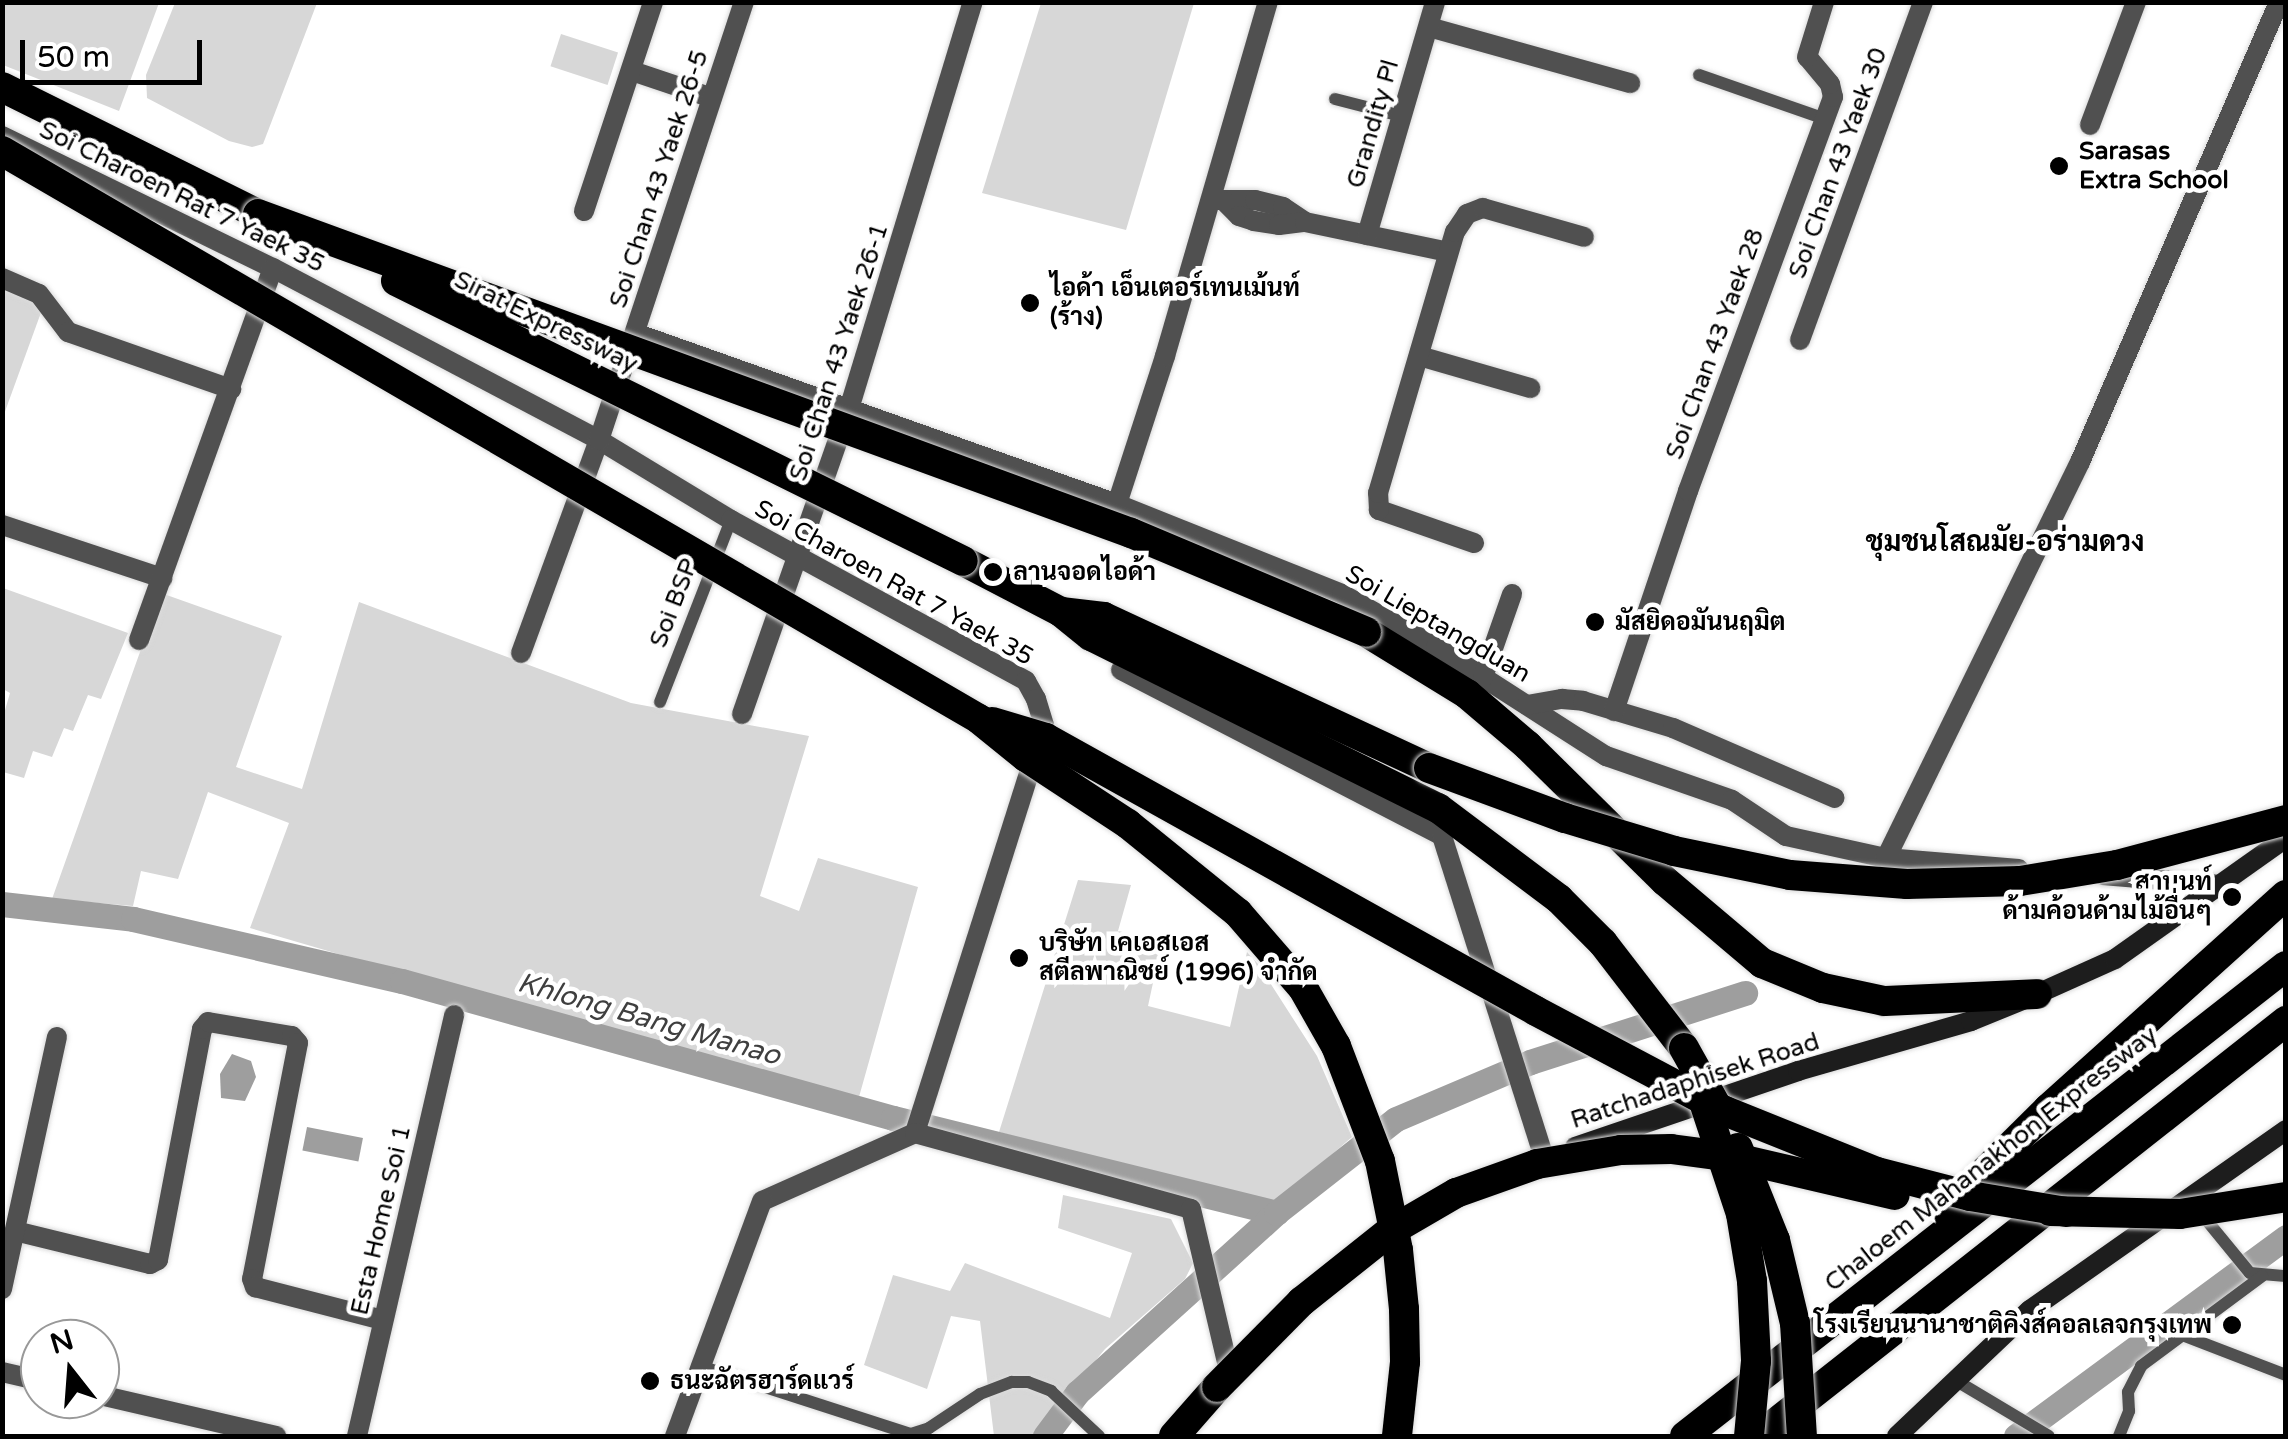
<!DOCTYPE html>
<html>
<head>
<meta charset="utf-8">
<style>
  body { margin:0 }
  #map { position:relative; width:2288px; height:1439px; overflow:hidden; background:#fff; font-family:"Varela Round",Sarabun,sans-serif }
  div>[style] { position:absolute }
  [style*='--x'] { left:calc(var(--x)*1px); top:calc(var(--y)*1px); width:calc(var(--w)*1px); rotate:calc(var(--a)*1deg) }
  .green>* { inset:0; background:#d7d7d7; transform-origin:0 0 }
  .water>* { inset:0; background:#9e9e9e; transform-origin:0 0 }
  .canal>* { height:25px; margin:-12.5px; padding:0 12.5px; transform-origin:12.5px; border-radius:12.5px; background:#9e9e9e }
  .roads { filter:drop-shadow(0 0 2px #dbdbdb) drop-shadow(0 0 2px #dbdbdb) }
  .service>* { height:12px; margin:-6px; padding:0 6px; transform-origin:6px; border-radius:6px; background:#505050 }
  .minor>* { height:20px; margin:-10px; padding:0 10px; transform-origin:10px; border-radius:10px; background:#505050 }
  .secondary>* { height:20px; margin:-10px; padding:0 10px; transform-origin:10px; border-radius:10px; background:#1d1d1d }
  .motorway>* { height:30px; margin:-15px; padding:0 15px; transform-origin:15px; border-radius:15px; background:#000 }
  .bridges { filter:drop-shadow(0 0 2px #dbdbdb) drop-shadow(0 0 2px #dbdbdb) }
  .motorway-bridge>* { height:30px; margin:-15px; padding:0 15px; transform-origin:15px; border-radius:15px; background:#000 }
  .dots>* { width:28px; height:28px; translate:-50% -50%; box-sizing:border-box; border:5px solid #fff; border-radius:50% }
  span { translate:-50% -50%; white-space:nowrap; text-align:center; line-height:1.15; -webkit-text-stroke:9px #fff; paint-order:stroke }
  .street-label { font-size:25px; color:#000 }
  .poi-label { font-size:25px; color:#000; font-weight:700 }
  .left { translate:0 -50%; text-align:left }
  .right { translate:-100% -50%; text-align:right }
  .neighbourhood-label { font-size:28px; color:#000; font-weight:700 }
  .water-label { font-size:28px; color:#3f3f3f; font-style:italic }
  .frame { position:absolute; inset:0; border:5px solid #000; pointer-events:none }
  .north { position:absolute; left:20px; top:1319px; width:100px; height:100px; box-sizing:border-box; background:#fff; border:2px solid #999; border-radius:50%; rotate:343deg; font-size:28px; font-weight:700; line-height:40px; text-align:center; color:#000 }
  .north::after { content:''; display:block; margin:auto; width:35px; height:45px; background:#000; clip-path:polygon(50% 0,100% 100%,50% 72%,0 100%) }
  .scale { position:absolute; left:20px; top:40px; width:182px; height:45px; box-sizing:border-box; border:5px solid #000; border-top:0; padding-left:12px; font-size:30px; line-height:35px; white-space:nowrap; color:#000; -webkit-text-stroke:8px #fff; paint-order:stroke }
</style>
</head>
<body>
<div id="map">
  <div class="green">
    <div style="clip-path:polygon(2px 3px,159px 3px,119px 111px,3px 65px)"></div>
    <div style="clip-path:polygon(175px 3px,317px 3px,263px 144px,252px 147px,229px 141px,147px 98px,146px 75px)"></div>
    <div style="clip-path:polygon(1041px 3px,1194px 3px,1126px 230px,982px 193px)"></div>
    <div style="left:561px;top:34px;width:60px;height:34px;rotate:18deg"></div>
    <div style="clip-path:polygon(3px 281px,47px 296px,3px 417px)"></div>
    <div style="clip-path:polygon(3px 588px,128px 633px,101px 699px,88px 695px,73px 731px,64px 728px,52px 757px,33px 751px,24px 778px,3px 772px,3px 717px,10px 693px,3px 689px)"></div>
    <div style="clip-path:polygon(161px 593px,282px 636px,236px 767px,302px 789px,359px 602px,631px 703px,809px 736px,760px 896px,799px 911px,818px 858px,918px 887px,859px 1097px,471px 993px,250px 928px,289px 823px,208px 792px,178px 879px,141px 871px,133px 906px,52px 899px)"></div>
    <div style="clip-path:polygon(1078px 880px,1131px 885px,1118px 931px,1146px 937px,1159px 955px,1148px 1006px,1230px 1027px,1247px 952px,1258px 964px,1317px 1056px,1352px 1137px,1284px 1196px,1264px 1204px,999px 1132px)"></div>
    <div style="clip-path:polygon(1063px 1195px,1171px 1219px,1193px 1263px,1185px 1279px,1105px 1349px,1034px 1436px,994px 1436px,980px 1321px,951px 1316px,927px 1389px,864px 1365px,893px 1275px,950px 1291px,965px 1263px,1110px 1318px,1132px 1253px,1058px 1228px)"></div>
  </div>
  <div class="water">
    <div style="clip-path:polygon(232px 1054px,251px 1061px,256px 1077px,245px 1101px,221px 1098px,220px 1074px)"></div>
    <div style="left:307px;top:1127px;width:57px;height:24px;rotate:11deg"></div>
  </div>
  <div class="canal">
    <div style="--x:2;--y:904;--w:132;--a:6.5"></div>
    <div style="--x:133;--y:919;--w:276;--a:13"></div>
    <div style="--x:402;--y:981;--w:510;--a:15.59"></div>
    <div style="--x:893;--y:1118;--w:395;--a:13.9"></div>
    <div style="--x:1045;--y:1436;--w:54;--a:-53.3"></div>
    <div style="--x:1077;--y:1393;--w:268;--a:-42.1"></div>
    <div style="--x:1276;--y:1213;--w:152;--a:-38.1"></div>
    <div style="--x:1396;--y:1119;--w:146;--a:-23"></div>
    <div style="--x:1530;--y:1062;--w:226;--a:-17.8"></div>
    <div style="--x:2016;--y:1436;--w:335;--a:-36.4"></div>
  </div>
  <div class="roads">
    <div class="service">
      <div style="--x:1699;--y:75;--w:133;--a:19.2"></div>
      <div style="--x:1335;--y:99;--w:68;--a:14.4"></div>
      <div style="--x:660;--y:702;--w:195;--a:-68.7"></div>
      <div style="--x:2199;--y:1211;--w:80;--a:50.6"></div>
      <div style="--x:2250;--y:1273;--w:36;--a:5"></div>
      <div style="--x:2182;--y:1335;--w:111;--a:21"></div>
      <div style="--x:700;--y:1366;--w:222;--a:17.9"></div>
      <div style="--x:911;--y:1434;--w:19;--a:-18"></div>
      <div style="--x:929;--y:1428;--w:61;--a:-33.7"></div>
      <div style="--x:980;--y:1394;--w:34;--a:-21"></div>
      <div style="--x:1012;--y:1382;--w:16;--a:0"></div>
      <div style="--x:1028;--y:1382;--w:25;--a:21"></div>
      <div style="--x:1051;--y:1391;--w:66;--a:43.2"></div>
      <div style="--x:1955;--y:1380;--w:109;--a:30.8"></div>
      <div style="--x:2119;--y:1436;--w:27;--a:-68"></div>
      <div style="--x:2129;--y:1411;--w:19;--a:-93"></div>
      <div style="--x:2128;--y:1392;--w:29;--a:-63"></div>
      <div style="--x:2141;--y:1366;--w:151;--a:-36.6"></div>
    </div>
    <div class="minor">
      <div style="--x:1429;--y:27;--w:209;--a:15.6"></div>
      <div style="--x:632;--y:71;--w:84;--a:18.6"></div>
      <div style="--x:2090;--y:125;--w:131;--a:-69.5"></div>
      <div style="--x:2;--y:136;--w:301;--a:26"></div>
      <div style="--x:273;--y:268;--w:369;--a:27.8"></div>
      <div style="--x:599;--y:440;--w:154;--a:31.2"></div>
      <div style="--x:731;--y:520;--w:336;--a:28.6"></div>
      <div style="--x:1026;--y:681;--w:21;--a:61"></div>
      <div style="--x:1036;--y:699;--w:28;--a:73"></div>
      <div style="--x:1044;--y:726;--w:427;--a:107.6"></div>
      <div style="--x:915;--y:1133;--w:167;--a:156"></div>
      <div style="--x:762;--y:1201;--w:251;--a:110.3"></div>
      <div style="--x:1218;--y:200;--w:37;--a:0"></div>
      <div style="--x:1255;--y:200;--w:29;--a:14"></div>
      <div style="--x:1283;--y:207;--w:27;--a:34"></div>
      <div style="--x:1225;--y:202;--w:20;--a:45"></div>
      <div style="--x:1239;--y:216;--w:16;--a:18"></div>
      <div style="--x:1254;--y:221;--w:25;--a:9"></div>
      <div style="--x:1279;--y:225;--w:26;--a:-7"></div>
      <div style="--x:1305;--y:222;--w:146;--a:11.8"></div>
      <div style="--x:584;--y:211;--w:220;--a:-71.7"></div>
      <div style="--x:1367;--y:235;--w:243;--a:-73.7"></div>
      <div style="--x:2;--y:278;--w:40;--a:23.4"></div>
      <div style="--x:39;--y:294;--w:48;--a:52.7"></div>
      <div style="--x:68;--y:332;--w:173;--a:19.3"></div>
      <div style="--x:635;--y:333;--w:511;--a:19.53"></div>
      <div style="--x:1117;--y:504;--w:242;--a:21.8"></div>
      <div style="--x:1342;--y:594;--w:108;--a:29.4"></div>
      <div style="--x:1436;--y:647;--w:202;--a:32.7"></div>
      <div style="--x:1606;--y:756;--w:133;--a:19.2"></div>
      <div style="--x:1732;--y:800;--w:65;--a:33.7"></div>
      <div style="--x:1786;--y:836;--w:102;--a:12.4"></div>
      <div style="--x:1886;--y:858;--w:133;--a:4.7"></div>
      <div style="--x:1800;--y:340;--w:360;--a:-70"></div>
      <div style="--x:1419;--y:356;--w:116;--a:16.1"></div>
      <div style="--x:1117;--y:504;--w:156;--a:-72"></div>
      <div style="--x:1165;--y:356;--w:369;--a:-73.8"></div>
      <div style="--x:2;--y:525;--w:169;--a:18.3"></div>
      <div style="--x:1474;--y:543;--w:101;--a:-160.8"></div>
      <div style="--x:1379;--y:510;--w:17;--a:-93"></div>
      <div style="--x:1378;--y:493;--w:272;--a:-73.6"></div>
      <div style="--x:1455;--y:232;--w:22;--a:-56"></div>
      <div style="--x:1467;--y:214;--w:17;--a:-21"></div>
      <div style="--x:1483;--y:208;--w:105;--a:16"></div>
      <div style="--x:139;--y:640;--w:395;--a:-70.2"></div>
      <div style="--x:521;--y:653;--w:227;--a:-69.9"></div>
      <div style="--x:599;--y:440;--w:461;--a:-71.7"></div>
      <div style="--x:1121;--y:670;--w:361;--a:27.3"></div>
      <div style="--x:1442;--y:836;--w:338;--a:72.4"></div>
      <div style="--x:1483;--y:677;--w:88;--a:-70.7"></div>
      <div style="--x:1527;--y:705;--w:36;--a:-10"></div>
      <div style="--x:1562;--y:699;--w:21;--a:5"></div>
      <div style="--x:1583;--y:701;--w:94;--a:16.7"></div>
      <div style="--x:1673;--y:728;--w:176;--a:23.4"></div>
      <div style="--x:1614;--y:711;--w:232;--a:-71.4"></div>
      <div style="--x:1688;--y:491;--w:420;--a:-69.8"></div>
      <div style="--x:1833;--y:97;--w:13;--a:-103"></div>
      <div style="--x:1830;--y:84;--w:35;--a:-130"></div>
      <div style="--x:1807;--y:57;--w:58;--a:-72.8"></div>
      <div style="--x:742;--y:714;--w:323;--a:-70.7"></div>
      <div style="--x:849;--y:409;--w:425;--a:-73.1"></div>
      <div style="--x:1886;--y:858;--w:441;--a:-63.9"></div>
      <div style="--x:2080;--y:462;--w:501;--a:-66.61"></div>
      <div style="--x:2103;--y:875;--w:120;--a:4.8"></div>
      <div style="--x:915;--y:1133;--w:286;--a:15.4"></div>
      <div style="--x:1191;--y:1209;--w:158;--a:76.8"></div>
      <div style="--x:15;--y:1231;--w:139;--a:13.7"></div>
      <div style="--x:150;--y:1264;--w:9;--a:-27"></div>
      <div style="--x:158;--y:1260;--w:235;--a:-79.2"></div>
      <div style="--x:202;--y:1029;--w:9;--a:-49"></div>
      <div style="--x:208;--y:1022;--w:85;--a:9.5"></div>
      <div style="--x:292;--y:1036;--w:9;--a:49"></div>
      <div style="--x:298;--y:1043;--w:240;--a:101"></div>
      <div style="--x:252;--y:1279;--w:9;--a:69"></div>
      <div style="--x:255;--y:1287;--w:132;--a:14.5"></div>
      <div style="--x:2;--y:1289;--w:258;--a:-77.7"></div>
      <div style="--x:2;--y:1372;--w:39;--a:13"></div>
      <div style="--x:100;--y:1395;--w:181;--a:13.1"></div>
      <div style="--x:357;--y:1436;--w:432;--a:-77"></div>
    </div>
    <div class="secondary">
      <div style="--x:1575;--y:1147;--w:236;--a:-18.8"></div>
      <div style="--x:1798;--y:1071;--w:180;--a:-16.1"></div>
      <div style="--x:1971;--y:1021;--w:71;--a:-22.2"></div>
      <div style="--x:2037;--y:994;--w:85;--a:-24.2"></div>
      <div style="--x:2115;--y:959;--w:209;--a:-35.3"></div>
      <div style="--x:1897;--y:1436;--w:183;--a:-43.5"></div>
      <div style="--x:2030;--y:1310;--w:313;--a:-35.1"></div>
    </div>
    <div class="motorway">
      <div style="--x:2;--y:87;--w:286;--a:26.4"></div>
      <div style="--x:963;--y:561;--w:110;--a:27.5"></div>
      <div style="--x:1061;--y:612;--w:38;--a:39"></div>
      <div style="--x:1091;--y:636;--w:387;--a:26.4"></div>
      <div style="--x:1438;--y:808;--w:151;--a:36.9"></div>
      <div style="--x:1559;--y:899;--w:62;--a:45"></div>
      <div style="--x:1603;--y:943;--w:133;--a:52.4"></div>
      <div style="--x:1061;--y:612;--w:43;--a:6.6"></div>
      <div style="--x:1104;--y:617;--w:358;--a:24.9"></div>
      <div style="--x:1366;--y:632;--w:119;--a:31.5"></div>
      <div style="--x:1467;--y:694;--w:80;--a:40.4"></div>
      <div style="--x:1528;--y:746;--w:192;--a:44.6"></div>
      <div style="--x:1665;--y:881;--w:127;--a:40.2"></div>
      <div style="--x:1762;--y:963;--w:66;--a:22.3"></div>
      <div style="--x:1823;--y:988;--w:62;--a:12"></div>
      <div style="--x:1884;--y:1001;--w:153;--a:-2.6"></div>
      <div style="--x:1945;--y:1211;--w:145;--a:-44.7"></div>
      <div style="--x:2048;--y:1109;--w:320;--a:-42"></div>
      <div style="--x:1174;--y:1436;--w:65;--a:-48.7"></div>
      <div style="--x:1685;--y:1436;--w:763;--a:-38.03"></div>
      <div style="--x:1759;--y:1436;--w:671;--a:-38.22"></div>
    </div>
  </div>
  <div class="bridges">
    <div class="motorway-bridge">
      <div style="--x:2;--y:151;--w:1130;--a:30.17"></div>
      <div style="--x:979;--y:719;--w:60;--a:39"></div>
      <div style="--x:1026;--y:757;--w:122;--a:33.3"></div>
      <div style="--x:1128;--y:824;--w:141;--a:39"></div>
      <div style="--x:1238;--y:913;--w:99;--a:49.1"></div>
      <div style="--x:1303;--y:988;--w:67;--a:60.4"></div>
      <div style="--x:1336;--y:1046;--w:123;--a:69.1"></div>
      <div style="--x:1380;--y:1161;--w:91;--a:78.6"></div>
      <div style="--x:1398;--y:1250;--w:59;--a:84.2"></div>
      <div style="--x:1404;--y:1309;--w:53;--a:88.9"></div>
      <div style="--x:1405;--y:1362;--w:74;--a:96.2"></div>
      <div style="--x:258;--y:214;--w:929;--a:20.07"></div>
      <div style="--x:1131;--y:533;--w:255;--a:22.8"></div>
      <div style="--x:396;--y:281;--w:632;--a:26.28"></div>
      <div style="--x:992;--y:722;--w:56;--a:16.5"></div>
      <div style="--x:1046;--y:738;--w:561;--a:29.12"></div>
      <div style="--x:1536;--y:1011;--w:214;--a:27.9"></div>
      <div style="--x:1725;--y:1111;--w:164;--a:21.9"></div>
      <div style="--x:1877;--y:1172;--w:96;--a:14.5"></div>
      <div style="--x:1970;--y:1196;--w:98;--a:9.4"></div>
      <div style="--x:1429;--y:768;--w:145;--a:20.2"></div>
      <div style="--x:1565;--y:818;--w:114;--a:16.8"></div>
      <div style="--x:1674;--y:851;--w:118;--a:11.7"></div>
      <div style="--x:1790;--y:875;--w:117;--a:4.4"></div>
      <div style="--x:1907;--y:884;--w:113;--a:-1.5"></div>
      <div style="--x:2020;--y:881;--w:98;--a:-9.4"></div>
      <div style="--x:2117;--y:865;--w:175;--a:-14.9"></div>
      <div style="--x:1684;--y:1048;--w:68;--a:60.8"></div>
      <div style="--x:1701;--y:1093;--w:127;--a:71.7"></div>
      <div style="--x:1741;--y:1214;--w:68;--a:80.7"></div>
      <div style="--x:1752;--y:1281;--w:80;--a:87.1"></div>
      <div style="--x:1756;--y:1361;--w:75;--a:95.3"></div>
      <div style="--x:1738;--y:1148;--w:99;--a:68.1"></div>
      <div style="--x:1775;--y:1240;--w:85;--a:76.5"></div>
      <div style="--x:1795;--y:1323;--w:113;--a:86.5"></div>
      <div style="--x:2050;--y:1211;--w:130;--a:1.3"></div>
      <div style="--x:2180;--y:1214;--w:107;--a:-9.1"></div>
      <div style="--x:1217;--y:1387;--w:120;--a:-45.3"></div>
      <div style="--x:1301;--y:1302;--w:112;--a:-38.5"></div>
      <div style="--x:1389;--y:1232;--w:78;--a:-30.2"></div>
      <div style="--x:1456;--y:1193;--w:86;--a:-19.7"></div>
      <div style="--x:1537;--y:1164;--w:85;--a:-9.5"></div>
      <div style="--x:1621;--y:1150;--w:50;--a:-1.1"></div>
      <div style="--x:1671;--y:1149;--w:62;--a:7.5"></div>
      <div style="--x:1732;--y:1157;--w:167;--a:13.1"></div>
    </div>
  </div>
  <div class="dots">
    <div style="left:2059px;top:166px;background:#000"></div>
    <div style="left:1030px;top:303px;background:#000"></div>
    <div style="left:993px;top:572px;background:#000"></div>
    <div style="left:1595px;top:622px;background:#000"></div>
    <div style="left:2232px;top:897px;background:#000"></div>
    <div style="left:1019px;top:958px;background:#000"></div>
    <div style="left:2232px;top:1325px;background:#000"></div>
    <div style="left:650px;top:1381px;background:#000"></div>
  </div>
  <div class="street-label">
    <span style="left:1373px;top:124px;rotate:-74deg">Grandity Pl</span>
    <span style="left:1838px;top:163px;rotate:-70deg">Soi Chan 43 Yaek 30</span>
    <span style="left:659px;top:179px;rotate:-72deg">Soi Chan 43 Yaek 26-5</span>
    <span style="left:182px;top:197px;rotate:26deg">Soi Charoen Rat 7 Yaek 35</span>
    <span style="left:546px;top:322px;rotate:26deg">Sirat Expressway</span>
    <span style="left:1715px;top:344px;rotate:-70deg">Soi Chan 43 Yaek 28</span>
    <span style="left:839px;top:352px;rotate:-72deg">Soi Chan 43 Yaek 26-1</span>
    <span style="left:894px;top:583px;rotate:29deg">Soi Charoen Rat 7 Yaek 35</span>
    <span style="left:674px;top:603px;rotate:-69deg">Soi BSP</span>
    <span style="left:1438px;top:624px;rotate:30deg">Soi Lieptangduan</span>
    <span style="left:1695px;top:1081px;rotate:-18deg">Ratchadaphisek Road</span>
    <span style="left:1991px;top:1159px;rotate:-38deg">Chaloem Mahanakhon Expressway</span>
    <span style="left:381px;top:1220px;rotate:-77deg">Esta Home Soi 1</span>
  </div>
  <div class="poi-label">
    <span class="left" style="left:2079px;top:166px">Sarasas<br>Extra School</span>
    <span class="left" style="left:1050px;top:303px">ไอด้า เอ็นเตอร์เทนเม้นท์<br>(ร้าง)</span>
    <span class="left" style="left:1013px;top:572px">ลานจอดไอด้า</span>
    <span class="left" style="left:1615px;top:622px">มัสยิดอมันนฤมิต</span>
    <span class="right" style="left:2212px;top:897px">สานนท์<br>ด้ามค้อนด้ามไม้อื่นๆ</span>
    <span class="left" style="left:1039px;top:958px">บริษัท เคเอสเอส<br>สตีลพาณิชย์ (1996) จำกัด</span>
    <span class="right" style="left:2212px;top:1325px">โรงเรียนนานาชาติคิงส์คอลเลจกรุงเทพ</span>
    <span class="left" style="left:670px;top:1381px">ธนะฉัตรฮาร์ดแวร์</span>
  </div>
  <div class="neighbourhood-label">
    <span style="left:2005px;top:542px">ชุมชนโสณมัย-อร่ามดวง</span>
  </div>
  <div class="water-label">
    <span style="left:649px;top:1019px;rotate:16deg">Khlong Bang Manao</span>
  </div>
  <div class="frame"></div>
  <div class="north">N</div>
  <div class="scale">50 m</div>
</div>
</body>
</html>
